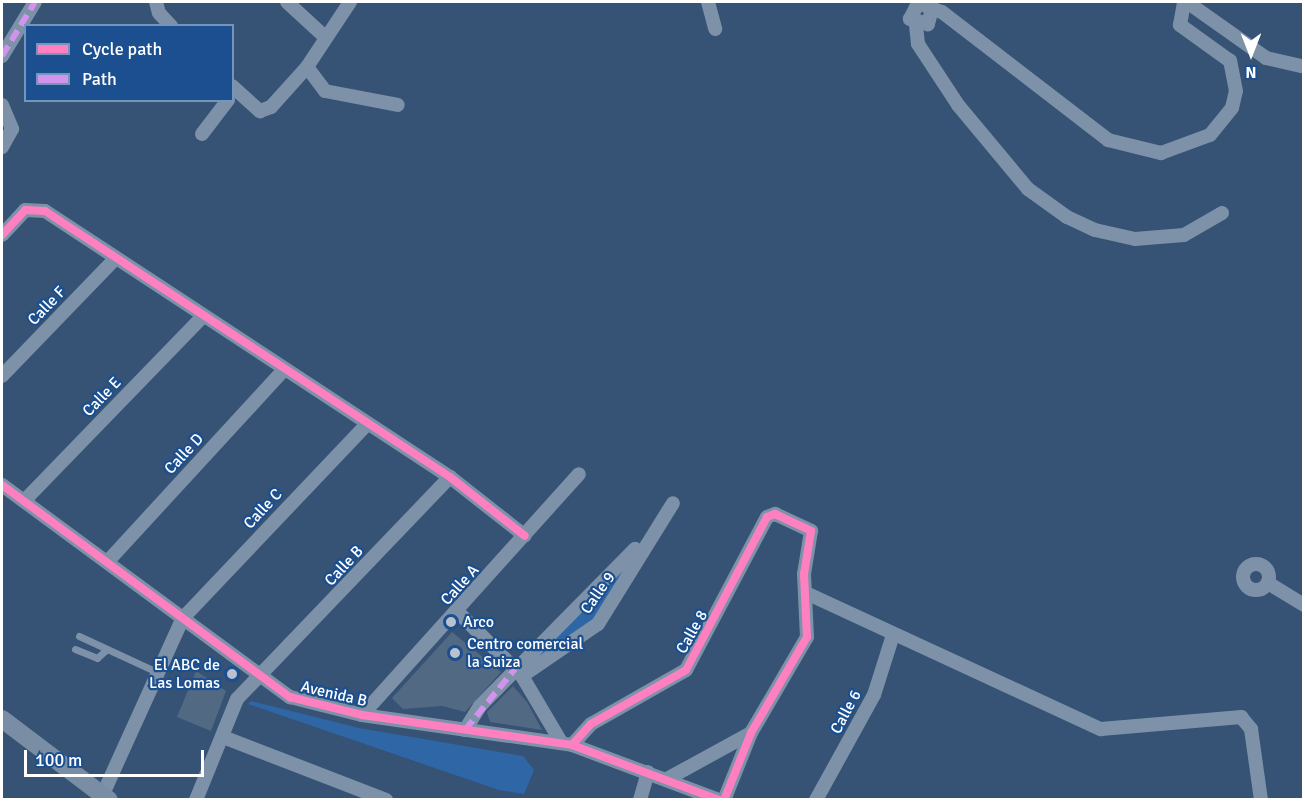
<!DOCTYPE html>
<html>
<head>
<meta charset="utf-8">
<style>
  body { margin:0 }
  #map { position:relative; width:1305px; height:801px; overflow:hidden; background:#365274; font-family:Signika,sans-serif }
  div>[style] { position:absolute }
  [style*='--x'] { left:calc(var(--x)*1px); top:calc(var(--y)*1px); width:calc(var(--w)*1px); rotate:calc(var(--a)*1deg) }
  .green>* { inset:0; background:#2f66a5 }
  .building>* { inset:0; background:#526984 }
  .lane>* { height:7px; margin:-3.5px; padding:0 3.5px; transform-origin:3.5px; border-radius:3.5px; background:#7d92a8 }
  .street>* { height:14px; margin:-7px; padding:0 7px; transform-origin:7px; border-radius:7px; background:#7d92a8 }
  .street>.ring { margin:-7px; padding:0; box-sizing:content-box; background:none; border:14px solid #7d92a8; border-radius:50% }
  .secondary>* { height:18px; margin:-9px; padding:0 9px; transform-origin:9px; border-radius:9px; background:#798da4 }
  .quiet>* { height:6px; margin-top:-3px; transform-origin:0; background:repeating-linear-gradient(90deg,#d193ec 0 12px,transparent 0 18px) }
  .cycleway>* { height:8px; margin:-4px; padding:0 4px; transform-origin:4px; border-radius:4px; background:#ff80c0 }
  .dots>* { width:16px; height:16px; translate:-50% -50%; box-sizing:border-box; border:3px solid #1b4f8f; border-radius:50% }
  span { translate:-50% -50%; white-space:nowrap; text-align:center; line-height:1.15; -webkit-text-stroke:4.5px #1b4f8f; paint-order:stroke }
  .street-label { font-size:16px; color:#fff }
  .poi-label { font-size:16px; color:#fff }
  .left { translate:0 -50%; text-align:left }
  .right { translate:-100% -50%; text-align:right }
  .frame { position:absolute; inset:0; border:3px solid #fff; pointer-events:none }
  .legend { position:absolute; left:24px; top:24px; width:210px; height:78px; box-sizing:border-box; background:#1b4f8f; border:2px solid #7695bc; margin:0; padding:8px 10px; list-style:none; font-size:18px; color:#fff }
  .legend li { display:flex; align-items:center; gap:12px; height:30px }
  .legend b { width:30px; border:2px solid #7695bc }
  .north { position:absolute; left:1221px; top:24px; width:60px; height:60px; -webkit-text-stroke:4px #1b4f8f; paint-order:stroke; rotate:180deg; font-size:16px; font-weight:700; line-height:24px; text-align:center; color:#fff }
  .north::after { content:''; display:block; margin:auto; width:21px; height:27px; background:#fff; clip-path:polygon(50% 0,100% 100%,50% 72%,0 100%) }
  .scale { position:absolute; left:24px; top:750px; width:180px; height:27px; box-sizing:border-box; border:3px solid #fff; border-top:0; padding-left:8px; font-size:18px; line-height:21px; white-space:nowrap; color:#fff; -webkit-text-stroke:4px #1b4f8f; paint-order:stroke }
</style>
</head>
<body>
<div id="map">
  <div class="green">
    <div style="clip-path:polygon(637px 553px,592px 622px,526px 667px)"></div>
    <div style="clip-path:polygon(251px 701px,359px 728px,523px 756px,534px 770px,524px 794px,499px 790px,248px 704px)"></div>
  </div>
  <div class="building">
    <div style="clip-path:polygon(452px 632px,501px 672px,465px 712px,442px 706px,403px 709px,392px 698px)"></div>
    <div style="clip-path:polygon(196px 671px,226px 691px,211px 731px,177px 717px)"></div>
    <div style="clip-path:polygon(513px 686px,527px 702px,542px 730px,490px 722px,487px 712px)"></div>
  </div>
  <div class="lane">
    <div style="--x:79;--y:636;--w:88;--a:24.8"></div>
    <div style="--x:75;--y:649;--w:24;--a:22"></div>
    <div style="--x:97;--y:658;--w:13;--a:-42"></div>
  </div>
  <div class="street">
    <div style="--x:156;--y:2;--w:11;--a:75"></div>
    <div style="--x:159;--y:13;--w:18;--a:47"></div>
    <div style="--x:287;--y:2;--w:50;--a:42.6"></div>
    <div style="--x:708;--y:2;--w:28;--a:75"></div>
    <div style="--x:1187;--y:2;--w:97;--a:35.3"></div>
    <div style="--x:1266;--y:58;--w:39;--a:13"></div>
    <div style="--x:932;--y:9;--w:16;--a:105"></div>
    <div style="--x:928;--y:24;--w:19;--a:-164"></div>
    <div style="--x:910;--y:19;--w:18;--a:-63"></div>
    <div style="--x:918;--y:3;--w:26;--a:21"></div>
    <div style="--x:942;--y:12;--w:210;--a:37.6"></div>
    <div style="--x:1108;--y:140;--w:55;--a:13.8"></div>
    <div style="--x:1161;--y:153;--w:52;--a:-20.2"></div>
    <div style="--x:1210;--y:135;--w:35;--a:-51"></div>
    <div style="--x:1232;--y:108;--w:17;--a:-77"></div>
    <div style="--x:1236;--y:91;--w:31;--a:-101"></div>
    <div style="--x:1230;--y:61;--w:62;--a:-144.2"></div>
    <div style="--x:1180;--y:25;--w:23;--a:-80"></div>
    <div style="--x:916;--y:25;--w:19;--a:84"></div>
    <div style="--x:918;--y:44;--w:73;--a:56.7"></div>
    <div style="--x:958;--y:105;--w:109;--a:50.2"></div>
    <div style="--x:1028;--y:189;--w:48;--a:35.7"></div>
    <div style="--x:1067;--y:217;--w:31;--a:25"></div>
    <div style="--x:1095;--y:230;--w:41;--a:12.7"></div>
    <div style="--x:1135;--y:239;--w:49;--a:-4.7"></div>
    <div style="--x:1184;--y:235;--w:44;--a:-30.1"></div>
    <div style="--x:2;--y:56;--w:63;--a:-58.6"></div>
    <div style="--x:307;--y:67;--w:30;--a:53"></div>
    <div style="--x:325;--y:91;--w:74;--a:10.9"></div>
    <div style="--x:232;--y:86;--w:38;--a:42"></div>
    <div style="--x:260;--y:111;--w:12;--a:-20"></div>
    <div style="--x:271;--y:107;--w:54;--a:-48"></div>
    <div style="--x:307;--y:67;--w:78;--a:-56.5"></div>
    <div style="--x:2;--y:105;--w:26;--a:67"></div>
    <div style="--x:12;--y:129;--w:21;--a:119"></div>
    <div style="--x:202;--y:134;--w:43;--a:-52.6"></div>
    <div style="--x:2;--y:235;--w:34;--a:-47"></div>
    <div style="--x:25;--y:210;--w:20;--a:3"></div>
    <div style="--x:45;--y:211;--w:485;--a:33.3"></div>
    <div style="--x:450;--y:477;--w:95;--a:38.2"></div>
    <div style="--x:2;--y:376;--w:163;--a:-46"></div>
    <div style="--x:2;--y:485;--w:358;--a:36.4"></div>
    <div style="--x:290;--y:697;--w:74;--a:14"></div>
    <div style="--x:362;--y:715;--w:212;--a:8.1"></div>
    <div style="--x:572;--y:745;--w:157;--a:20.5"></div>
    <div style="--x:24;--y:501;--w:257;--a:-45.9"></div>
    <div style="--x:109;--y:560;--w:257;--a:-47.4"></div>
    <div class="ring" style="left:1243px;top:564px;width:12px;height:12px"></div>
    <div style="--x:1268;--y:583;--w:42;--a:31.4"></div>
    <div style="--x:806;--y:593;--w:325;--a:24.8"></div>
    <div style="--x:1101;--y:729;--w:141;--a:-4.9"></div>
    <div style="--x:1241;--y:717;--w:16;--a:50"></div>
    <div style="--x:1251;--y:729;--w:72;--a:82"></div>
    <div style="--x:458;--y:612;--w:91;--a:45"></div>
    <div style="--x:522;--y:676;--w:77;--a:59.4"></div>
    <div style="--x:522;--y:676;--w:92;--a:-34.4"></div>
    <div style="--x:598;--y:624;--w:142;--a:-58.2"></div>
    <div style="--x:362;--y:715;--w:324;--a:-48"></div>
    <div style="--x:465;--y:730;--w:28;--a:-58"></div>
    <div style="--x:480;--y:706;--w:221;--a:-45.4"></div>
    <div style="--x:223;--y:737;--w:175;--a:21.1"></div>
    <div style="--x:572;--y:745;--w:28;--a:-48"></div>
    <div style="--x:591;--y:724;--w:109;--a:-29.6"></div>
    <div style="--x:686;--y:670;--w:173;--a:-62.1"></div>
    <div style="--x:767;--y:517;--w:9;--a:-21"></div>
    <div style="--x:775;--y:514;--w:40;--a:25"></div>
    <div style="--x:811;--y:531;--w:44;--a:99.2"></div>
    <div style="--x:804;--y:574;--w:63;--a:87.3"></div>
    <div style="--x:807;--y:637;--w:111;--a:120.3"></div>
    <div style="--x:751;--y:733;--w:72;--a:111.9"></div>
    <div style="--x:667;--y:779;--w:96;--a:-28.7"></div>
    <div style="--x:103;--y:794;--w:193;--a:-65.6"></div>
    <div style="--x:183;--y:618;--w:267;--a:-46.5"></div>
    <div style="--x:196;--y:800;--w:109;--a:-67.9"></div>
    <div style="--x:237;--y:699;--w:308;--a:-46.2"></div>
    <div style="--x:640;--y:800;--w:29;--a:-74"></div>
    <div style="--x:816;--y:800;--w:120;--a:-61.1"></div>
    <div style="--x:874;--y:695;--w:63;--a:-72.4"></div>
  </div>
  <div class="secondary">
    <div style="--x:2;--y:719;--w:134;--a:37.1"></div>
  </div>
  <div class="quiet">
    <div style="--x:2;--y:56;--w:63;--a:-58.6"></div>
    <div style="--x:465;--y:730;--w:79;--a:-50.7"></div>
  </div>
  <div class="cycleway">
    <div style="--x:2;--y:235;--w:34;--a:-47"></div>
    <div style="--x:25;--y:210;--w:20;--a:3"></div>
    <div style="--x:45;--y:211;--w:485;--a:33.3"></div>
    <div style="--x:450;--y:477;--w:95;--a:38.2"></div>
    <div style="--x:2;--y:485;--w:358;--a:36.4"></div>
    <div style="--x:290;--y:697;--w:74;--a:14"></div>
    <div style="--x:362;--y:715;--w:212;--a:8.1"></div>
    <div style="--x:572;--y:745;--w:157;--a:20.5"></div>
    <div style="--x:572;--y:745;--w:28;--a:-48"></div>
    <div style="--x:591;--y:724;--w:109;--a:-29.6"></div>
    <div style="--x:686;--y:670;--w:173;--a:-62.1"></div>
    <div style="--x:767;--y:517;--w:9;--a:-21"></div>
    <div style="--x:775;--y:514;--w:40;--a:25"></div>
    <div style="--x:811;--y:531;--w:44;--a:99.2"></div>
    <div style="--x:804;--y:574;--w:63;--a:87.3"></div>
    <div style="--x:807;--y:637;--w:111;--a:120.3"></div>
    <div style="--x:751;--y:733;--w:72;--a:111.9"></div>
  </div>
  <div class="dots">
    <div style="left:451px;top:622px;background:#b9c2ce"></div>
    <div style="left:455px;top:653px;background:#b9c2ce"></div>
    <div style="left:232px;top:674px;background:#b9c2ce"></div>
  </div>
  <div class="street-label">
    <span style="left:47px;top:306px;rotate:-46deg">Calle F</span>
    <span style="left:102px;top:397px;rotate:-46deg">Calle E</span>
    <span style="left:184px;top:454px;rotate:-47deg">Calle D</span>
    <span style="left:263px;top:509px;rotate:-47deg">Calle C</span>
    <span style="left:344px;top:566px;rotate:-47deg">Calle B</span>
    <span style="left:460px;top:585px;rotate:-48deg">Calle A</span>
    <span style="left:598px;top:593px;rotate:-55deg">Calle 9</span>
    <span style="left:692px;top:632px;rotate:-61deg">Calle 8</span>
    <span style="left:334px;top:694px;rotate:13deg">Avenida B</span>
    <span style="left:846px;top:712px;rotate:-62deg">Calle 6</span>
  </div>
  <div class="poi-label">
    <span class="left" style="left:463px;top:622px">Arco</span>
    <span class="left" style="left:467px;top:653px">Centro comercial<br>la Suiza</span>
    <span class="right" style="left:220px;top:674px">El ABC de<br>Las Lomas</span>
  </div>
  <div class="frame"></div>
  <ul class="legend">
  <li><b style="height:8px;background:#ff80c0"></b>Cycle path</li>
  <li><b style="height:8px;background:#d193ec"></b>Path</li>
  </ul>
  <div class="north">N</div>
  <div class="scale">100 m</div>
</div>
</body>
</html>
